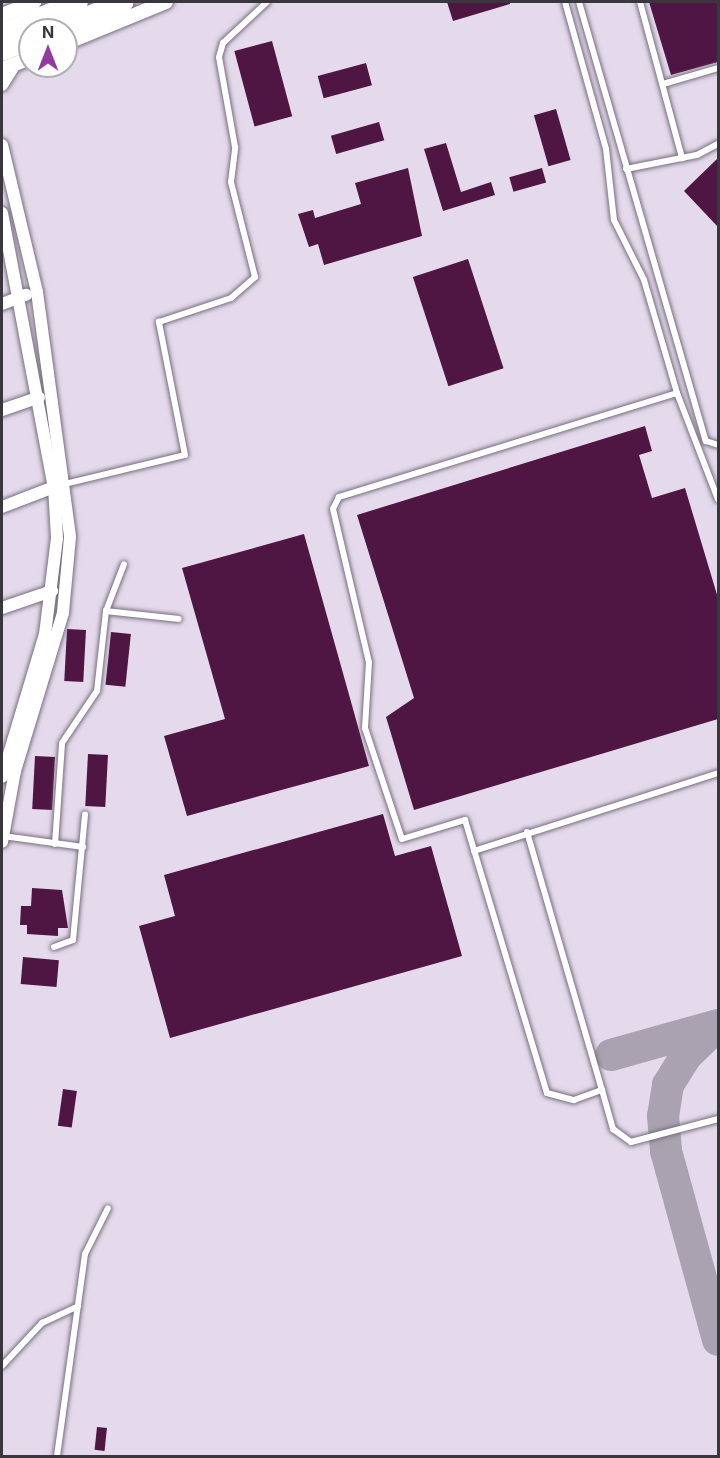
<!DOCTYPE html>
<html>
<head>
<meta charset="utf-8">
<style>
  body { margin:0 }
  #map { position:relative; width:720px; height:1458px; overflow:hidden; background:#e4daec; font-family:Inter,sans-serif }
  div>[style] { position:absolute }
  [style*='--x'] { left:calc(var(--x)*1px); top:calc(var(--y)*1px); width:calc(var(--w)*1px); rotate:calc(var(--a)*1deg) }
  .taxiway>* { height:32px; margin:-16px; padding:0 16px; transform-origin:16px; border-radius:16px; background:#aaa2b0 }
  .building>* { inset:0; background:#4f1543; transform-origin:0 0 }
  .roads { filter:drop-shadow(0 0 2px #776e7e) drop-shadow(0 0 2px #776e7e) }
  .service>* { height:6px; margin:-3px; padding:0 3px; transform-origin:3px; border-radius:3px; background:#fff }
  .minor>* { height:12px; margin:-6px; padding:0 6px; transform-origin:6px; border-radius:6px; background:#fff }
  .tertiary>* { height:14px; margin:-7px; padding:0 7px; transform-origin:7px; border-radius:7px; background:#fff }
  .trunk>* { height:20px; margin:-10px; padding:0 10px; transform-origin:10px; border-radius:10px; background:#fff }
  span { translate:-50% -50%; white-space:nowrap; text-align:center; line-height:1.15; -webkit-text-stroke:6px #fff; paint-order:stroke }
  .frame { position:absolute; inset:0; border:3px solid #3a363d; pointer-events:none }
  .north { position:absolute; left:18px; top:18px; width:60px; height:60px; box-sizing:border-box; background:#fff; border:2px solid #b0afb1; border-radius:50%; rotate:0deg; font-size:16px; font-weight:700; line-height:24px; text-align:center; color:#3a363d }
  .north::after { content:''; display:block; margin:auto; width:21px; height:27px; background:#9539a3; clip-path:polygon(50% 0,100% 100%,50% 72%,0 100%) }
</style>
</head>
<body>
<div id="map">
  <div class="taxiway">
    <div style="--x:718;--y:1025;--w:45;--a:135.9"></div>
    <div style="--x:686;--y:1056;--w:34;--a:122"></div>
    <div style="--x:668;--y:1085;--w:31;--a:99"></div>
    <div style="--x:663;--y:1116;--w:35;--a:85"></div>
    <div style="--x:666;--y:1151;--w:196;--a:74.6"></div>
    <div style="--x:611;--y:1055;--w:107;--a:-15.7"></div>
  </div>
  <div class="building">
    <div style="clip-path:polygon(447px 2px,510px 2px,510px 4px,453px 21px)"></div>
    <div style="clip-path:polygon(649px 2px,718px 2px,718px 62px,671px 75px)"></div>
    <div style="left:272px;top:41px;width:78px;height:39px;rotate:75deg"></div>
    <div style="left:366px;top:63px;width:23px;height:50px;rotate:75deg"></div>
    <div style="left:556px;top:109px;width:53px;height:23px;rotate:74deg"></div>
    <div style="left:379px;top:122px;width:19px;height:50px;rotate:74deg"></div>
    <div style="clip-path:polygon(446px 143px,461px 192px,491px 182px,495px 195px,443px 211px,424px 149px)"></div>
    <div style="clip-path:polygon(718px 158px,718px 227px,684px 191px)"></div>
    <div style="clip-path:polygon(408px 168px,422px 236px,324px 265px,318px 244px,309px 247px,298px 214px,313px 210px,315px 218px,361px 204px,355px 183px)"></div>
    <div style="left:542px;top:168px;width:15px;height:34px;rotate:74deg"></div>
    <div style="left:468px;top:259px;width:115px;height:58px;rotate:72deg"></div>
    <div style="clip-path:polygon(645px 426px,652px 451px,639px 455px,652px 498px,685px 488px,718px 598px,718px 719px,414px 810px,386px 717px,414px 698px,357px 515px)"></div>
    <div style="clip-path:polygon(304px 534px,369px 766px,187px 816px,164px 736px,225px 719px,182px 568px)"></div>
    <div style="left:67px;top:629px;width:19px;height:52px;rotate:3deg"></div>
    <div style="left:111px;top:632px;width:20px;height:53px;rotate:6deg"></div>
    <div style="left:88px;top:754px;width:20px;height:52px;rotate:3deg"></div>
    <div style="left:35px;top:756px;width:20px;height:53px;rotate:3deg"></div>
    <div style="clip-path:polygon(383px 814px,395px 856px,431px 846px,462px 956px,170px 1038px,139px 926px,175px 916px,164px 875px)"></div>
    <div style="clip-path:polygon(32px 888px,62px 890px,68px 928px,58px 928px,58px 936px,27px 934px,27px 925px,20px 925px,21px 906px,31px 906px)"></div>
    <div style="left:23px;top:957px;width:36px;height:27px;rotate:5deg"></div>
    <div style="left:63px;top:1089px;width:14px;height:37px;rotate:8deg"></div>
    <div style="left:97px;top:1427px;width:10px;height:23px;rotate:6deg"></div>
  </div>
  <div class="roads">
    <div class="service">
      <div style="--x:565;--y:2;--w:153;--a:74.4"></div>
      <div style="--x:606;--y:149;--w:71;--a:83.6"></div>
      <div style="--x:614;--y:220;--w:67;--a:63.4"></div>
      <div style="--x:644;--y:280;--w:118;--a:73.7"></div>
      <div style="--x:677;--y:393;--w:114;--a:68.9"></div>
      <div style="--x:579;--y:2;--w:457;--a:73.9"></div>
      <div style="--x:706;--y:441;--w:13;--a:18"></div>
      <div style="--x:640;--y:2;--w:162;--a:74.9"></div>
      <div style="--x:663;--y:84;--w:57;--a:-16.2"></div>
      <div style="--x:626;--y:169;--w:72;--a:-11.2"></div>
      <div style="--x:697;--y:155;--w:24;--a:-28"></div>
      <div style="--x:677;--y:393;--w:354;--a:162.9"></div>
      <div style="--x:339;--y:497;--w:13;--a:117"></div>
      <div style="--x:333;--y:509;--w:157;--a:76.8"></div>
      <div style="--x:369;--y:662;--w:66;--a:93.5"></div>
      <div style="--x:365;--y:728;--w:117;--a:71.6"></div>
      <div style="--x:402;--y:839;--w:66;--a:-16.8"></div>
      <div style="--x:465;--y:820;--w:285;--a:73.3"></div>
      <div style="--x:547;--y:1093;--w:28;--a:15"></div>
      <div style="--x:574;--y:1100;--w:30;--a:-20"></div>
      <div style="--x:602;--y:1090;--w:41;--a:74.2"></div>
      <div style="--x:613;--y:1129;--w:22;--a:36"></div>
      <div style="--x:631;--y:1142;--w:90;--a:-14.8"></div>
      <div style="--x:65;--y:484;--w:123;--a:-13.6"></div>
      <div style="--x:185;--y:455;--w:136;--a:-101.1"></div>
      <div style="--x:159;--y:322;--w:76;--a:-18.4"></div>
      <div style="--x:231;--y:298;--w:32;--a:-41"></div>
      <div style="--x:255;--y:277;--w:98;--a:-104.2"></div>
      <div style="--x:231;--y:182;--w:35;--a:-83"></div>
      <div style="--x:235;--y:147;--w:91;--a:-100.1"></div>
      <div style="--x:219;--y:57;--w:15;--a:-74"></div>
      <div style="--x:223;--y:43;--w:60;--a:-43"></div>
      <div style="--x:106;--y:611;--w:73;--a:6.3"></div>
      <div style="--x:527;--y:832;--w:269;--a:73.8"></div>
      <div style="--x:3;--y:836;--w:81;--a:7.8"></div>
      <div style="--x:55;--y:844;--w:101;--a:-86"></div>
      <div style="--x:62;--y:743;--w:63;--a:-56.1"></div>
      <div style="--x:97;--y:691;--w:81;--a:-83.6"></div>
      <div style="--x:106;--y:611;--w:50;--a:-69"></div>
      <div style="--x:474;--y:851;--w:256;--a:-17.7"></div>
      <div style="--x:54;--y:947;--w:20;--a:-20"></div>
      <div style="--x:73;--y:940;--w:126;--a:-84.5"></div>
      <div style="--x:2;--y:1366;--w:59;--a:-47.1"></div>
      <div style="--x:42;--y:1323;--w:40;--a:-25"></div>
      <div style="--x:57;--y:1456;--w:204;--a:-82.1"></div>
      <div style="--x:85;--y:1254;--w:51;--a:-63.4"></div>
    </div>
    <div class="minor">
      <div style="--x:2;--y:85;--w:25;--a:-58"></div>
      <div style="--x:2;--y:145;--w:151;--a:76.6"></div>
      <div style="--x:37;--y:292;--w:247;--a:82.3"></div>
      <div style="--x:70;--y:537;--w:76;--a:95.3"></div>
      <div style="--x:63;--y:613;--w:165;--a:106.9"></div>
      <div style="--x:15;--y:771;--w:72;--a:100.4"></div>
      <div style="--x:2;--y:213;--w:279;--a:79.3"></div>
      <div style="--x:54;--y:487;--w:51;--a:86.6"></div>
      <div style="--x:57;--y:538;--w:97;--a:97.1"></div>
      <div style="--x:45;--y:634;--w:149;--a:106.7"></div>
      <div style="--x:2;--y:304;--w:26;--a:-21"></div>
      <div style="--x:2;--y:410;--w:39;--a:-19"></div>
      <div style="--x:2;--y:507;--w:56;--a:-21"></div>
      <div style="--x:2;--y:608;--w:53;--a:-18.8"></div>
    </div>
    <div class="tertiary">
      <div style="--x:2;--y:15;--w:35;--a:-22"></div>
      <div style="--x:66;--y:43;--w:108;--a:-22.3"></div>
      <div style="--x:2;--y:69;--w:30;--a:-21"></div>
    </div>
    <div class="trunk">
      <div style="--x:54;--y:30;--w:75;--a:-21.8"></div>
      <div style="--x:2;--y:33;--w:82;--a:-22.2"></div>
      <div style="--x:2;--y:51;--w:30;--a:-21"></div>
    </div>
  </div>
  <div class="frame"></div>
  <div class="north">N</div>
</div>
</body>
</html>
